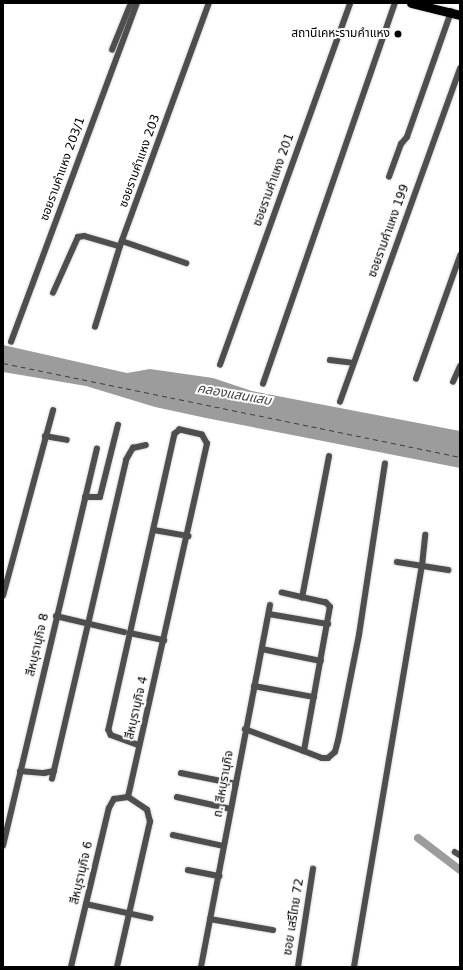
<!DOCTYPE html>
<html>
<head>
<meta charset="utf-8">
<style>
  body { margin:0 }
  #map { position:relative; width:463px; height:970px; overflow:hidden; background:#fff; font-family:"DejaVu Sans","Noto Sans Thai",sans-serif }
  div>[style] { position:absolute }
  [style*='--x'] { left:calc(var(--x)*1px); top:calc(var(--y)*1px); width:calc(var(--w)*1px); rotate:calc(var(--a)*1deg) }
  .water>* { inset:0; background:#9c9c9c }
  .canal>* { height:8px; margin:-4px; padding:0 4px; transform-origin:4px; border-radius:4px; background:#9c9c9c }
  .ferry>* { height:1px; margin-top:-0.5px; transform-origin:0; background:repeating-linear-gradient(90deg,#3d3d3d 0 5px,transparent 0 9px) }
  .roads { filter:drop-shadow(0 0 1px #dbdbdb) drop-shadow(0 0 1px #dbdbdb) }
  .street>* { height:5.5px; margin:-2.75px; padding:0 2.75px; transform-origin:2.75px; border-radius:2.75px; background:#4e4e4e }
  .primary>* { height:9px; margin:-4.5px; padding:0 4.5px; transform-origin:4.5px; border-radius:4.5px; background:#000 }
  .dots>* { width:11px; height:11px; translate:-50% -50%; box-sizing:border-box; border:2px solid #fff; border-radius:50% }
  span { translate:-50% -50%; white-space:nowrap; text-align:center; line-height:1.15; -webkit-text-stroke:4px #fff; paint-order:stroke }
  .poi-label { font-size:12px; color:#000 }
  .right { translate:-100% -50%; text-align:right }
  .street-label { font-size:12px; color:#000 }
  .water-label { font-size:13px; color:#3d3d3d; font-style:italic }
  .frame { position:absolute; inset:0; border:4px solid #000; pointer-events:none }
</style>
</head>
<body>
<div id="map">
  <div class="water">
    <div style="clip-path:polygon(3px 345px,127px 373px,150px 369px,213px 378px,252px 391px,460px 431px,460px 468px,206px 418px,155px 407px,86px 386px,3px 372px)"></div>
  </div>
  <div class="canal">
    <div style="--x:418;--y:838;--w:53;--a:37.3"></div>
  </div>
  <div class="ferry">
    <div style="--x:3;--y:363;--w:467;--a:11.6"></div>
  </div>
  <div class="roads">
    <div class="street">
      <div style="--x:112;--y:50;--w:51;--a:-68"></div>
      <div style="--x:389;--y:177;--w:35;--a:-70"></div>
      <div style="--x:401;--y:144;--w:9;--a:-49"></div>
      <div style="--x:407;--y:137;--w:133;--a:-70.6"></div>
      <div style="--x:122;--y:241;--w:68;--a:19"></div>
      <div style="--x:53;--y:293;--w:61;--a:-65.9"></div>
      <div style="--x:78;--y:237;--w:6;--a:-9"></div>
      <div style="--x:84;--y:236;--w:37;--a:16"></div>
      <div style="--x:95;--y:327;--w:85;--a:-72.8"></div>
      <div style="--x:120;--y:246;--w:259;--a:-69.9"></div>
      <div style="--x:11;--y:342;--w:362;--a:-69.6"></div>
      <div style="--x:330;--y:360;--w:23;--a:7"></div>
      <div style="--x:220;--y:365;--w:385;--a:-70.2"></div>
      <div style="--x:416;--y:379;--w:131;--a:-70.3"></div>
      <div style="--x:453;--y:382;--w:17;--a:-66"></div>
      <div style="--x:263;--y:384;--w:403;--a:-70.9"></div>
      <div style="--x:340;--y:402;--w:354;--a:-70.2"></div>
      <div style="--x:45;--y:436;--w:22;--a:10"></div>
      <div style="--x:85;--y:497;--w:15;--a:0"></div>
      <div style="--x:100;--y:497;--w:74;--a:-76"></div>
      <div style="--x:154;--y:530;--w:35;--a:10"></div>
      <div style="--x:397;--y:562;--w:52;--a:8.9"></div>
      <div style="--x:3;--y:596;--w:192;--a:-74.9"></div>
      <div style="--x:302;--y:598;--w:144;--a:-79.2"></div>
      <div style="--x:269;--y:614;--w:60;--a:9.6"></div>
      <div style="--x:56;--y:616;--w:70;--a:13.2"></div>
      <div style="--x:130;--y:633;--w:35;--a:12"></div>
      <div style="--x:262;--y:649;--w:60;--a:11.5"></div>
      <div style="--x:254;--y:686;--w:61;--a:10.4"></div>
      <div style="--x:245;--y:729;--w:63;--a:20.4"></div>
      <div style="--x:304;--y:751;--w:146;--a:-79.8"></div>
      <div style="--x:330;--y:607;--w:6;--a:-135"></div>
      <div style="--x:326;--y:603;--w:45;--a:-167.2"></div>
      <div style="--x:304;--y:751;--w:19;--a:21"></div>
      <div style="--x:322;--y:758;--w:6;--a:0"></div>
      <div style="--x:328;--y:758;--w:9;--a:-41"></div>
      <div style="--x:335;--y:752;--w:11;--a:-75"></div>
      <div style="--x:338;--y:741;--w:108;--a:-78.8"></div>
      <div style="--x:359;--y:635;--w:173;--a:-81.4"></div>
      <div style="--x:20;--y:771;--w:24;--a:5"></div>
      <div style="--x:44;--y:773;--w:10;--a:-11"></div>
      <div style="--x:181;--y:773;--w:56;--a:11.3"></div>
      <div style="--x:52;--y:779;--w:327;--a:-76.9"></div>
      <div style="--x:126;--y:460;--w:14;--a:-60"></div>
      <div style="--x:133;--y:448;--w:13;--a:-13"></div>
      <div style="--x:177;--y:797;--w:55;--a:12.5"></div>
      <div style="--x:173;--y:835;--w:52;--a:12.2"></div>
      <div style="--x:3;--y:846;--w:408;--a:-76.7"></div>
      <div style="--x:455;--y:852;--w:6;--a:31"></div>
      <div style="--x:188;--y:870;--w:32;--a:11"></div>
      <div style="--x:86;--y:904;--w:66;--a:12.3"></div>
      <div style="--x:210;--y:919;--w:64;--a:9.9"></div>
      <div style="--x:71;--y:967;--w:163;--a:-76.6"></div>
      <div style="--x:109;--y:808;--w:10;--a:-61"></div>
      <div style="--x:114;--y:799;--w:14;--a:-8"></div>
      <div style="--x:117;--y:967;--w:149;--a:-77.2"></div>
      <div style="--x:150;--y:822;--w:12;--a:-104"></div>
      <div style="--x:147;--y:810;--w:23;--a:-146"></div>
      <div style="--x:128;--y:797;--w:362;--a:-77.4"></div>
      <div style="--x:207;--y:444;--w:10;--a:-119"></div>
      <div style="--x:202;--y:435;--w:23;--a:-167"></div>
      <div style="--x:180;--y:430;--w:6;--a:141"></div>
      <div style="--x:175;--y:434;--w:303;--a:102.6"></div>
      <div style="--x:109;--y:730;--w:5;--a:68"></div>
      <div style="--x:111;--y:735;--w:30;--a:20"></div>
      <div style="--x:201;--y:967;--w:368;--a:-79.2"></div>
      <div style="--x:298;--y:967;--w:99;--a:-81.3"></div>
      <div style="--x:354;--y:967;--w:407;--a:-80.4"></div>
      <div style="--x:422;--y:566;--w:31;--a:-84"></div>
    </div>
    <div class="primary">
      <div style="--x:411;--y:3;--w:50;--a:13.8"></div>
    </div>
  </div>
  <div class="dots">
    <div style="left:398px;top:34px;background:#000"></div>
  </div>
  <div class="poi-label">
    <span class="right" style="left:390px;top:34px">สถานีเคหะรามคำแหง</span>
  </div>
  <div class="street-label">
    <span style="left:140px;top:161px;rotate:-70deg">ซอยรามคำแหง 203</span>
    <span style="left:63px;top:169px;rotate:-70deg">ซอยรามคำแหง 203/1</span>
    <span style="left:274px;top:180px;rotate:-70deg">ซอยรามคำแหง 201</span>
    <span style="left:389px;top:231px;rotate:-70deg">ซอยรามคำแหง 199</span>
    <span style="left:38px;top:645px;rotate:-77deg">สีหบุรานุกิจ 8</span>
    <span style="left:137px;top:708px;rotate:-77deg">สีหบุรานุกิจ 4</span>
    <span style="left:224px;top:784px;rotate:-80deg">ถ. สีหบุรานุกิจ</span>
    <span style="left:82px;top:873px;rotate:-77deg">สีหบุรานุกิจ 6</span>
    <span style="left:294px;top:917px;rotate:-81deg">ซอย เสรีไทย 72</span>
  </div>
  <div class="water-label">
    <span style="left:234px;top:395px;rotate:10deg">คลองแสนแสบ</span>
  </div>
  <div class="frame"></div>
</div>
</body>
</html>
